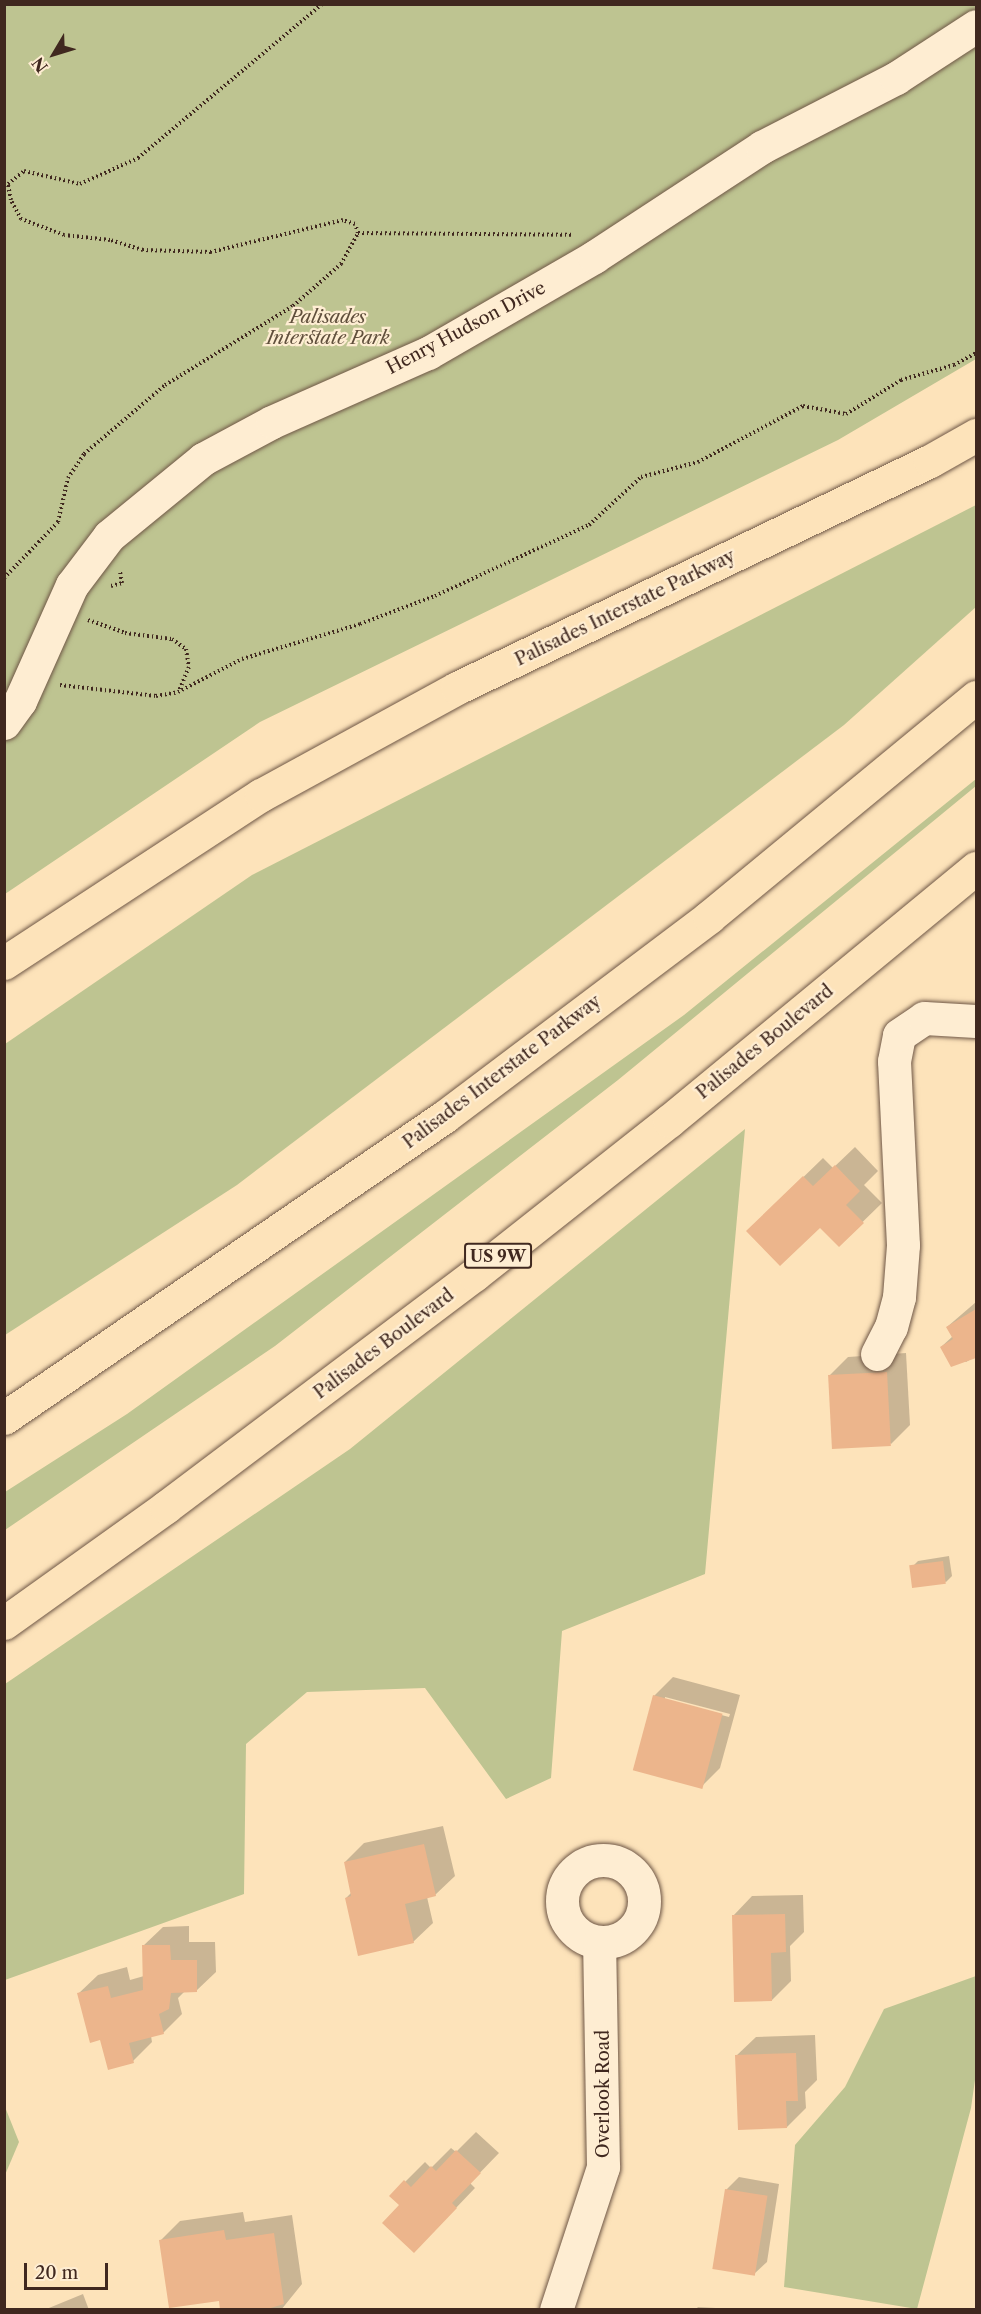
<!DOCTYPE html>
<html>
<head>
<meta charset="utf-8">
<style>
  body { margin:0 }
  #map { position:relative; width:981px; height:2314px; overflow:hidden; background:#fde3ba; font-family:"Libre Caslon Text",serif }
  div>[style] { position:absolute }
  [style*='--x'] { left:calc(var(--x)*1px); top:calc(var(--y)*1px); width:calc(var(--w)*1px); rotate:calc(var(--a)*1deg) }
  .green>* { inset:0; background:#bec491 }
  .shadow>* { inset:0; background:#0003 }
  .building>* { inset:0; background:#ecb58c; transform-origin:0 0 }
  .path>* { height:4px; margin-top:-2px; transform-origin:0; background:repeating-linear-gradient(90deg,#40281f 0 1.5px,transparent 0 4.5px) }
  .roads { filter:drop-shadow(0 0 2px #6f5746) drop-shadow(0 0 2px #6f5746) }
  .minor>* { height:33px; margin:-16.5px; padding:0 16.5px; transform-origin:16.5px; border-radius:16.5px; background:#feedd2 }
  .minor>.ring { margin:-16.5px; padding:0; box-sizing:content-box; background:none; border:33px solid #feedd2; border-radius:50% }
  .major>* { height:33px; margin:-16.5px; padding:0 16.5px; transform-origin:16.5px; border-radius:16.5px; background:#fde3ba }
  .highway>* { height:33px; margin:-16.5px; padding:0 16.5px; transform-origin:16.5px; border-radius:16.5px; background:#fde3ba }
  span { translate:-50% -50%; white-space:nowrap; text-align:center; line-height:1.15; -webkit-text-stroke:4.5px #feedd2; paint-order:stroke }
  .shield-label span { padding:2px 4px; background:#feedd2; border:2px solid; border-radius:4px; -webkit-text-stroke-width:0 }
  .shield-label { font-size:16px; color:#40281f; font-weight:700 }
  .park-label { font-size:18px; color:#604f3c; font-style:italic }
  .street-label { font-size:18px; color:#40281f }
  .frame { position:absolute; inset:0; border:6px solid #40281f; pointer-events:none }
  .north { position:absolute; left:24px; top:24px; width:60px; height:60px; -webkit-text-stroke:4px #feedd2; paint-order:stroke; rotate:232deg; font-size:16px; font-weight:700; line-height:24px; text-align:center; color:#40281f }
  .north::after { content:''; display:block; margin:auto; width:21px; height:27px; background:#40281f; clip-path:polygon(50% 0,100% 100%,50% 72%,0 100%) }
  .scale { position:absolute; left:24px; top:2263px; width:84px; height:27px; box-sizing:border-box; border:3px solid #40281f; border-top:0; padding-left:8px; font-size:18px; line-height:21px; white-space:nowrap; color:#40281f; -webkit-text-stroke:4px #feedd2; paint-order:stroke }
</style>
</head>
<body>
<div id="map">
  <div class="green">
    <div style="clip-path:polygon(5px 5px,976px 5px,976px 359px,838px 440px,260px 722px,5px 894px)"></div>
    <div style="clip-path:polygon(976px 505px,976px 607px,844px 725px,237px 1185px,5px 1335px,5px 1044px,252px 875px)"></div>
    <div style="clip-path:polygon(976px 779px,976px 786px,618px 1080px,275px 1346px,5px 1530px,5px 1492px,127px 1414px,684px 1015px)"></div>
    <div style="clip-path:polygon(745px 1129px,705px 1574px,562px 1631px,551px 1778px,506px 1799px,425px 1688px,307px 1692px,246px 1744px,244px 1894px,5px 1980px,5px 1684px,350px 1449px)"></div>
    <div style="clip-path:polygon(976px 1976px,976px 2073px,971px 2108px,917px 2309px,784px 2287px,795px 2145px,845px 2087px,884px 2009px)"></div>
    <div style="clip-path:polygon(5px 2107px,19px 2142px,5px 2175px)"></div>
  </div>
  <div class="shadow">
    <div style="clip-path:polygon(855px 1147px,878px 1171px,864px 1185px,882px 1203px,839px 1245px,820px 1225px,748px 1231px,823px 1158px,833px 1168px)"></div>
    <div style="clip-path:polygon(976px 1302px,976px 1356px,966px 1362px,941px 1347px,953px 1336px,947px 1327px)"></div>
    <div style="clip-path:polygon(906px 1353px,910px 1425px,891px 1444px,829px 1376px,848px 1357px)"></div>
    <div style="clip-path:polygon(949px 1556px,952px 1576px,946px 1582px,912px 1567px,918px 1561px)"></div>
    <div style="clip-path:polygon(evenodd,673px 1677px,740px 1695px,720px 1768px,701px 1787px,654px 1696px,673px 1677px,665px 1697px,730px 1714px,729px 1717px,665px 1700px,665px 1697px)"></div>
    <div style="clip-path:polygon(443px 1826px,455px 1876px,435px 1895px,427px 1897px,433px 1923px,413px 1942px,346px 1898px,352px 1892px,345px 1862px,364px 1843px)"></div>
    <div style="clip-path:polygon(803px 1895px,804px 1932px,790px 1946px,791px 1981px,772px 2000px,733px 1916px,752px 1896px)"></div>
    <div style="clip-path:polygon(189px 1926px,189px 1942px,215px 1942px,216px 1972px,196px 1991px,185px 1991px,178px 1998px,182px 2014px,163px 2033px,151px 2036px,152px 2042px,133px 2061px,101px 2038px,78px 1994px,98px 1975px,127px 1967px,130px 1980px,144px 1976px,143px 1946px,163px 1927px)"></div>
    <div style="clip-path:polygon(815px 2035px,817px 2080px,805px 2092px,806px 2108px,787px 2127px,736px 2056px,756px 2037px)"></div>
    <div style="clip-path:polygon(476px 2132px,499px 2153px,470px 2183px,475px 2188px,433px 2232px,391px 2196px,425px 2162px,431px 2168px,451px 2148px,456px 2152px)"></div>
    <div style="clip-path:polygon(739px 2177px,779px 2184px,767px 2262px,754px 2274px,726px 2190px)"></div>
    <div style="clip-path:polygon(243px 2212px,245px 2222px,292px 2215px,302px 2284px,281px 2310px,222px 2310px,220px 2300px,161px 2240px,180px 2221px)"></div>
    <div style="clip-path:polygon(83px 2294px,89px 2310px,44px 2310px)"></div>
    <div style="clip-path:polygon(698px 2307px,751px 2310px,695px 2310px)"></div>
  </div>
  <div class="building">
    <div style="clip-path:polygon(835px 1165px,860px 1191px,846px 1205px,864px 1223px,839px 1247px,820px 1228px,780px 1266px,746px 1231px,803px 1176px,813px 1186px)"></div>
    <div style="clip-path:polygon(976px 1309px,976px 1358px,951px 1367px,940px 1347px,953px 1339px,946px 1327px)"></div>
    <div style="left:887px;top:1372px;width:74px;height:59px;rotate:87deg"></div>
    <div style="left:943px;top:1561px;width:23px;height:34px;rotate:83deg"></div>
    <div style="left:653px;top:1695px;width:72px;height:78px;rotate:15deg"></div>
    <div style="clip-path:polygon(424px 1844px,436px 1896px,405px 1904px,414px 1943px,358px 1956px,345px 1898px,351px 1896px,344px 1862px)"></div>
    <div style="clip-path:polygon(785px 1914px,786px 1952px,771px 1953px,772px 2001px,734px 2002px,732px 1915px)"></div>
    <div style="clip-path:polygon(142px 1945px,170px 1945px,171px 1960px,197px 1960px,197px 1992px,171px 1993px,169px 2009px,159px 2014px,164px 2034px,129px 2043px,134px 2063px,108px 2070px,100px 2040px,90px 2043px,77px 1993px,108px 1986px,111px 1998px,143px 1990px)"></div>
    <div style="clip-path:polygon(796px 2053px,798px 2101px,786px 2101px,787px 2128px,738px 2130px,735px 2055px)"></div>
    <div style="clip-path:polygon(456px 2150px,481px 2173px,452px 2203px,457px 2208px,414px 2253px,382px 2223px,399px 2205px,389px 2196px,404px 2180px,411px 2187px,431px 2166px,436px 2171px)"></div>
    <div style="left:725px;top:2189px;width:43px;height:81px;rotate:9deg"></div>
    <div style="clip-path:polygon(224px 2230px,226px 2240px,274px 2233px,284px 2304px,264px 2310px,220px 2310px,219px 2301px,169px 2308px,159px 2240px)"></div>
  </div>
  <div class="path">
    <div style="--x:358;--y:233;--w:214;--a:0.5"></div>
    <div style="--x:4;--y:578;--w:78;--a:-46"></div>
    <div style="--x:58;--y:522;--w:45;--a:-77.2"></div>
    <div style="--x:68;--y:478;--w:29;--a:-56"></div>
    <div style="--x:84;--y:454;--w:106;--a:-40.4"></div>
    <div style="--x:165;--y:385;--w:150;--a:-31.7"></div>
    <div style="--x:293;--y:306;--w:64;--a:-41.2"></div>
    <div style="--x:341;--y:264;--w:35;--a:-61"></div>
    <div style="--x:358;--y:233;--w:9;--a:-108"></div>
    <div style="--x:355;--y:224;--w:13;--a:-162"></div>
    <div style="--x:343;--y:220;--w:136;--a:166.4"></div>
    <div style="--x:211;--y:252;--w:68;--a:-178.3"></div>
    <div style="--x:143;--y:250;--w:34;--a:-163"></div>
    <div style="--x:110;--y:240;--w:46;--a:-173.8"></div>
    <div style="--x:64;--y:235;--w:46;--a:-159.6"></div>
    <div style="--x:21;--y:219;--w:21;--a:-118"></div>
    <div style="--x:11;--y:200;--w:16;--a:-101"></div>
    <div style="--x:8;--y:184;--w:21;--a:-39"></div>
    <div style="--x:24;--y:171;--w:57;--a:13.1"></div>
    <div style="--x:80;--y:184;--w:64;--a:-24.1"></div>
    <div style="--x:138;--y:158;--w:240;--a:-39.9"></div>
    <div style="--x:111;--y:586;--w:11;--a:-15"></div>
    <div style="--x:122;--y:583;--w:11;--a:-100"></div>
    <div style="--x:88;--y:620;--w:39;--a:19"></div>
    <div style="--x:125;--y:633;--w:47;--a:7.3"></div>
    <div style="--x:172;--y:639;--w:17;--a:36"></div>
    <div style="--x:186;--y:649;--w:18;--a:81"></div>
    <div style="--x:189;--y:667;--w:26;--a:113"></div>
    <div style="--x:60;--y:685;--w:97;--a:6.5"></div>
    <div style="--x:156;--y:696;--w:22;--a:-10"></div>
    <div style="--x:178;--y:692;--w:72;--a:-27.3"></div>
    <div style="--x:242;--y:659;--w:123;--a:-16.5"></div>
    <div style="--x:360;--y:624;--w:80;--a:-20.5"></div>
    <div style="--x:435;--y:596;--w:170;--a:-24.8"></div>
    <div style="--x:589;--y:525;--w:71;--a:-42.7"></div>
    <div style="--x:641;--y:477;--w:59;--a:-14.7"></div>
    <div style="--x:698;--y:462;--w:119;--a:-28.1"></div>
    <div style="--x:803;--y:406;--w:44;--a:10.5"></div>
    <div style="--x:846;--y:414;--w:65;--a:-31.7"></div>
    <div style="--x:901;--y:380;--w:55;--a:-15.8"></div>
    <div style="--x:954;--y:365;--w:25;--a:-29"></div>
  </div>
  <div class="roads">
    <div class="minor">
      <div style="--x:4;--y:723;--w:27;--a:-54"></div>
      <div style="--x:20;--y:701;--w:127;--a:-65.9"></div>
      <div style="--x:72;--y:585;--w:61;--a:-52.9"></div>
      <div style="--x:109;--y:536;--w:122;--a:-39.3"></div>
      <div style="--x:203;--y:459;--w:78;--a:-28.2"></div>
      <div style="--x:272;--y:422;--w:171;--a:-23.9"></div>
      <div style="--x:428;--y:353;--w:192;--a:-30"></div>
      <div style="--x:594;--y:257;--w:201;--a:-33.2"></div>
      <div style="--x:762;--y:147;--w:151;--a:-27.2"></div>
      <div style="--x:896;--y:78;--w:95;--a:-33"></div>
      <div style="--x:877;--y:1354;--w:30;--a:-63"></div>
      <div style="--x:891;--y:1327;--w:31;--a:-75"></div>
      <div style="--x:899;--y:1297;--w:52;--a:-85.6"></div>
      <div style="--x:903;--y:1245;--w:184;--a:-92.8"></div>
      <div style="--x:894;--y:1061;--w:26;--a:-79"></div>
      <div style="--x:899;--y:1035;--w:30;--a:-34"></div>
      <div style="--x:924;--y:1018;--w:52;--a:3.3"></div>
      <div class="ring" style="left:562px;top:1860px;width:49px;height:49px"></div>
      <div style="--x:556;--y:2310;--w:151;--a:-71.8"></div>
      <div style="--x:603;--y:2167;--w:225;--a:-91"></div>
    </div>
    <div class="major">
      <div style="--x:4;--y:1623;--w:199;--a:-35.6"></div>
      <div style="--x:166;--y:1507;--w:386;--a:-37"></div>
      <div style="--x:474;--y:1275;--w:248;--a:-38.3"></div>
      <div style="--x:669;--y:1121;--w:398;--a:-39.5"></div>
    </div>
    <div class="highway">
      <div style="--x:4;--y:963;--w:307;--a:-33.2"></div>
      <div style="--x:261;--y:795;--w:223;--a:-28.6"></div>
      <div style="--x:457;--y:688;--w:525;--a:-25.64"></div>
      <div style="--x:930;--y:461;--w:53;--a:-29.5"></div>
      <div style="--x:4;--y:1418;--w:533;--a:-34.38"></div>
      <div style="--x:444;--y:1117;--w:332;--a:-37"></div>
      <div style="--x:709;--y:917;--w:346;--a:-39.5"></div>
    </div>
  </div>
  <div class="shield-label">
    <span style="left:498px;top:1256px">US 9W</span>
  </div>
  <div class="park-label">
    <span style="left:328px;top:328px">Palisades<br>Interstate Park</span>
  </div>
  <div class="street-label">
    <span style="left:466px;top:328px;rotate:-28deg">Henry Hudson Drive</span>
    <span style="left:625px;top:608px;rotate:-26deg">Palisades Interstate Parkway</span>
    <span style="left:765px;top:1042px;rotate:-39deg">Palisades Boulevard</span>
    <span style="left:502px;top:1072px;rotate:-37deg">Palisades Interstate Parkway</span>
    <span style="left:384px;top:1344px;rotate:-37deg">Palisades Boulevard</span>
    <span style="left:603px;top:2094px;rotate:-90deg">Overlook Road</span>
  </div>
  <div class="frame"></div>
  <div class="north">N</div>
  <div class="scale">20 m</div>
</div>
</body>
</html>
